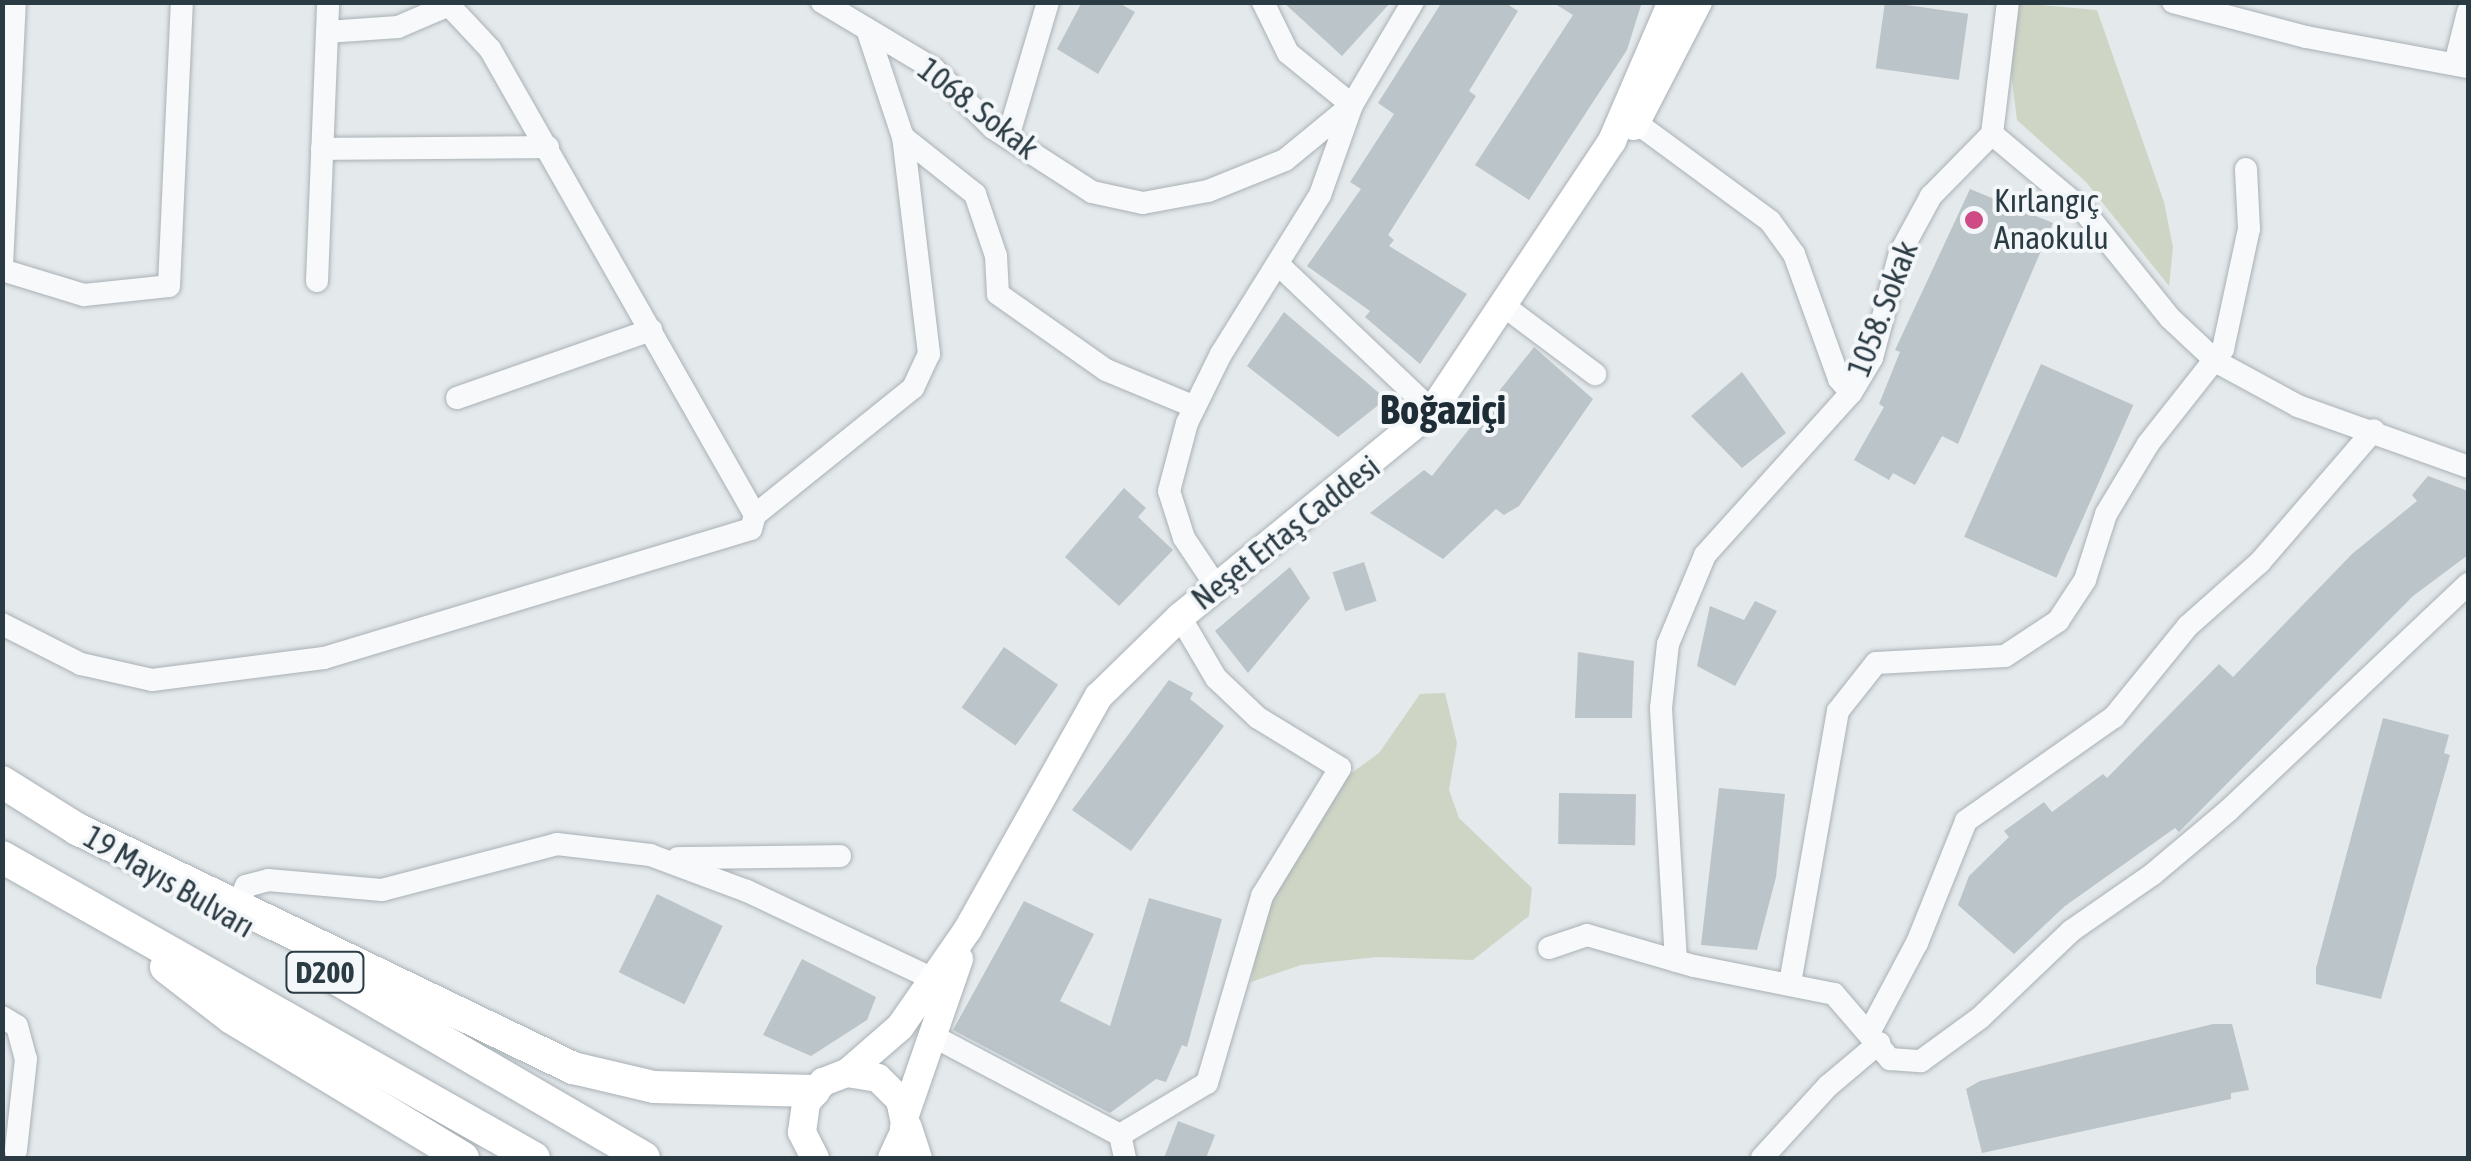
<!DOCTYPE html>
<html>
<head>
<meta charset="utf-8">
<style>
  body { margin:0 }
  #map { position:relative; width:2471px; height:1161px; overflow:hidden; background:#e4e9eb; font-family:"Asap Condensed",sans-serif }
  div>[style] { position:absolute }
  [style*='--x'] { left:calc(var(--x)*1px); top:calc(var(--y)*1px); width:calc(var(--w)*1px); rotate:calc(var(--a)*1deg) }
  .green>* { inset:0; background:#ced5c5 }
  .building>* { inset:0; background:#bbc4c9; transform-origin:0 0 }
  .roads { filter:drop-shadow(0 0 2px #a9b1b6) drop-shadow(0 0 2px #a9b1b6) }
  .minor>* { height:22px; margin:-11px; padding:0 11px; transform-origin:11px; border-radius:11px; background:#f7f9fa }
  .major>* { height:28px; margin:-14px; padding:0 14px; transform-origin:14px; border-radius:14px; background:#fff }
  .highway>* { height:32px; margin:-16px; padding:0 16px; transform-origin:16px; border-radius:16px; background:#fff }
  .dots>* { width:28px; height:28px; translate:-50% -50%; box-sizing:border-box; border:5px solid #f4f7f9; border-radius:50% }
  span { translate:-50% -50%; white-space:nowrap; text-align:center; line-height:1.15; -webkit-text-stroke:8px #f4f7f9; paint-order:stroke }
  .shield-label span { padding:2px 8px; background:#f4f7f9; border:2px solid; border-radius:8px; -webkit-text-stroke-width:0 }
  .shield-label { font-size:30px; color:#2b3b44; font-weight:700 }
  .street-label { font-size:32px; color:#2b3b44 }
  .poi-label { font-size:32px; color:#2b3b44 }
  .left { translate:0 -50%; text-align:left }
  .district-label { font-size:42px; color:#1d2c35; font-weight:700 }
  .frame { position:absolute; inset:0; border:5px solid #2b3b44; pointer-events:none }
</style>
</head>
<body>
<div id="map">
  <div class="green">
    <div style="clip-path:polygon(2019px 3px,2097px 10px,2164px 202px,2173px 247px,2169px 286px,2086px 182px,2017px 120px,2009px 56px)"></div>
    <div style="clip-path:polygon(1445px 693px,1457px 743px,1449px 790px,1459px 818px,1532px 888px,1529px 916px,1473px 960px,1377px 957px,1301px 965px,1251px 982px,1264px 911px,1342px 780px,1379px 753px,1420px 694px)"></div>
  </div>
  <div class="building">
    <div style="clip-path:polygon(1082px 2px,1117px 2px,1135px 12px,1098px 74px,1057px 49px)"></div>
    <div style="clip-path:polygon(1283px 2px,1391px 2px,1342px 56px)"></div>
    <div style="clip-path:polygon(1442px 2px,1504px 2px,1518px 11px,1469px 91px,1476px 96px,1388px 235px,1394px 240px,1389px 246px,1467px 294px,1420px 364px,1365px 317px,1370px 311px,1307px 266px,1361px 189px,1350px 182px,1394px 114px,1378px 103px)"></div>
    <div style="clip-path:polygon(1552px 2px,1642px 2px,1627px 50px,1529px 200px,1475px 165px,1573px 15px)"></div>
    <div style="left:1885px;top:2px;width:84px;height:67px;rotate:8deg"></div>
    <div style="clip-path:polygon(1970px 189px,2053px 223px,1958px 444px,1942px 436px,1915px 485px,1893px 473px,1889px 480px,1854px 460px,1884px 407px,1879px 404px,1900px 352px,1895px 350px)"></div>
    <div style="clip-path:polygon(1284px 312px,1386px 399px,1338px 437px,1247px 366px)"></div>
    <div style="clip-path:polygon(1534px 347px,1593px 399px,1519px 506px,1504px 515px,1496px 509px,1443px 559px,1370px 513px,1424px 470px,1432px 476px)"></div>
    <div style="left:2041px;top:364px;width:101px;height:189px;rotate:24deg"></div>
    <div style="clip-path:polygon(1742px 372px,1786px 433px,1742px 468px,1691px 416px)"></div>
    <div style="clip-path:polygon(2428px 476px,2468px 491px,2468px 555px,2413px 596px,2179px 832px,2175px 828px,2065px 906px,2014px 954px,1958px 905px,1969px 876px,2009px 837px,2004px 831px,2044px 802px,2052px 812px,2103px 774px,2107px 778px,2219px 664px,2233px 677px,2352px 554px,2417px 501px,2412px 495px)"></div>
    <div style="clip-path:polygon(1124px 488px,1146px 508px,1138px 517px,1173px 550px,1119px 606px,1065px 557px)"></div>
    <div style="left:1364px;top:562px;width:41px;height:33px;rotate:72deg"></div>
    <div style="clip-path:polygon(1290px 567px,1310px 598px,1248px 673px,1215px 631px)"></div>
    <div style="clip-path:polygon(1755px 601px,1777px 611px,1735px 686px,1697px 666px,1710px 606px,1744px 620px)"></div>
    <div style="left:1004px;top:647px;width:66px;height:74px;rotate:35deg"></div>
    <div style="clip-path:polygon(1578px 652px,1634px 661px,1632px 718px,1575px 718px)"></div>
    <div style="clip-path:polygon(1169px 680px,1193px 693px,1190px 699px,1224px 726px,1131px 851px,1072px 810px)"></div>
    <div style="clip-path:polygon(2383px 718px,2449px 735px,2444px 753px,2450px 755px,2381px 999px,2316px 984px,2316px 968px)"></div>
    <div style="clip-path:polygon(1719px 788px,1785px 794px,1776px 877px,1757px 950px,1701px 945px)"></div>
    <div style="left:1559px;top:793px;width:77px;height:51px;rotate:1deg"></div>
    <div style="left:657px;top:894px;width:73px;height:87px;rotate:26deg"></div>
    <div style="clip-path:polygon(1149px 898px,1222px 919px,1187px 1047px,1182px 1045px,1166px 1082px,1156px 1079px,1110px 1113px,953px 1030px,1024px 901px,1094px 934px,1060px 1001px,1110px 1026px)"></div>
    <div style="clip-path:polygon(802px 959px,876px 997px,867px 1020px,811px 1056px,763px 1035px)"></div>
    <div style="clip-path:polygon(2213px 1024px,2232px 1024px,2249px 1090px,2231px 1093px,2231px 1099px,1982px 1153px,1966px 1089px,1980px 1081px)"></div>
    <div style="clip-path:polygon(1178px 1121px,1215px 1135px,1206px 1158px,1164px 1158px)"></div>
  </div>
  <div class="roads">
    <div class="minor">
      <div style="--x:446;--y:2;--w:64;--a:46.9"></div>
      <div style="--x:490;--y:49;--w:536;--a:60.37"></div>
      <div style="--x:822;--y:2;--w:131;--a:30.9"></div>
      <div style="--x:934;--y:69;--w:83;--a:45"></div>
      <div style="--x:993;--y:128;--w:118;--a:32.9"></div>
      <div style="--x:1092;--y:192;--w:52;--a:12.2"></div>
      <div style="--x:1143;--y:203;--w:66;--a:-10.5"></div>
      <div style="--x:1208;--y:191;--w:83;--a:-21.9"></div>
      <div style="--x:1285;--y:160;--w:87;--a:-39.4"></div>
      <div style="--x:1352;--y:105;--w:120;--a:-59.4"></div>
      <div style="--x:2173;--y:2;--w:138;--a:14.7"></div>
      <div style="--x:2306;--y:37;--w:165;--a:10.5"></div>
      <div style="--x:867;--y:29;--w:114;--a:71.6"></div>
      <div style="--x:903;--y:137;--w:92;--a:38.4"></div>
      <div style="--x:975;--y:194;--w:65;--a:71.3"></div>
      <div style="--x:996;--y:256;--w:38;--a:87"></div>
      <div style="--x:998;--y:294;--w:132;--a:35.1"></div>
      <div style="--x:1106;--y:370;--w:96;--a:22.6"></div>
      <div style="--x:327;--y:32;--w:71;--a:-4"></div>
      <div style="--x:398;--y:27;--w:56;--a:-23.3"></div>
      <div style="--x:2455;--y:64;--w:54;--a:-76"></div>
      <div style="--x:1638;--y:124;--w:164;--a:36.3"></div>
      <div style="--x:1770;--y:221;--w:41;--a:54"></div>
      <div style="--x:1794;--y:254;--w:133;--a:70.2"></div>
      <div style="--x:1839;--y:379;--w:18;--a:49"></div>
      <div style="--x:1992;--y:134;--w:120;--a:39.9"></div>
      <div style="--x:2084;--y:211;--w:137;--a:51.2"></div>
      <div style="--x:2170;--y:318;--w:64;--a:43.1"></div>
      <div style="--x:2217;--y:362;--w:92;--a:28.5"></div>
      <div style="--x:2298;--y:406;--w:181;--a:19.7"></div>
      <div style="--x:1992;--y:134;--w:133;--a:-83.1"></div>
      <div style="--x:1008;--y:137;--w:141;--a:-73.5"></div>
      <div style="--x:322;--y:149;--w:226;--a:-0.5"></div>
      <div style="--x:2;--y:265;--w:263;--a:-87.2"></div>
      <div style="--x:1280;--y:266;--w:210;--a:43.6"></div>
      <div style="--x:2;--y:270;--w:86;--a:17"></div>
      <div style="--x:84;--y:295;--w:85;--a:-6"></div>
      <div style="--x:169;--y:286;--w:284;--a:-87.4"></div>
      <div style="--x:317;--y:281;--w:279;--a:-87.7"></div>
      <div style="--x:1504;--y:306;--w:114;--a:36.8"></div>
      <div style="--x:457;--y:398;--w:206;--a:-19.3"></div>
      <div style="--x:1216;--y:586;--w:58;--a:-123.7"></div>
      <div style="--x:1184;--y:538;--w:49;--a:-107.7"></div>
      <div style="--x:1169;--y:491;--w:70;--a:-75.2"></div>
      <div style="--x:1187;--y:423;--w:77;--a:-63.8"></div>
      <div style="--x:1221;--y:354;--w:187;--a:-58.1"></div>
      <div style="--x:1320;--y:195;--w:96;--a:-70.4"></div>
      <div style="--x:1352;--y:105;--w:82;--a:-140.9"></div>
      <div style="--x:1288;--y:53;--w:57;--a:-116.1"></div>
      <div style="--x:2;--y:624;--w:89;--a:26.9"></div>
      <div style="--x:81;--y:664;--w:73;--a:12.7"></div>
      <div style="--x:152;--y:680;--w:173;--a:-7.3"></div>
      <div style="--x:324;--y:658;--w:446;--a:-16.8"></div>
      <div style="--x:751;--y:529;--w:15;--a:-74"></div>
      <div style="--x:755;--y:515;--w:203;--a:-38.8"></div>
      <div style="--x:913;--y:388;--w:38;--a:-65"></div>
      <div style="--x:929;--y:354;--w:219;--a:-96.8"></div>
      <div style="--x:678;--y:858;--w:162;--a:-0.7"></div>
      <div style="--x:237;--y:907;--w:23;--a:-67"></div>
      <div style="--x:246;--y:886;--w:23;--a:-15"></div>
      <div style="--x:268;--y:880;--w:114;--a:5"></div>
      <div style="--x:382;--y:890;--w:181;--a:-14.7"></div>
      <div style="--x:557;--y:844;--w:94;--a:6.7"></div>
      <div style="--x:650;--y:855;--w:103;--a:20.4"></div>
      <div style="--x:747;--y:891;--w:206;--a:25.3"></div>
      <div style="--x:1549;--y:948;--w:40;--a:-18.9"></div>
      <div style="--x:1587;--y:935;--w:111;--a:16.2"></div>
      <div style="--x:1694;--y:966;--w:143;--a:11.3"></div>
      <div style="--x:1834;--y:994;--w:86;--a:49.3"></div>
      <div style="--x:1890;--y:1059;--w:31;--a:4"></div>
      <div style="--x:1921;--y:1061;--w:73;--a:-36.1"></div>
      <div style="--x:1980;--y:1018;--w:126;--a:-43.7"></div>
      <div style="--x:2071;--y:931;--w:100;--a:-34.8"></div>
      <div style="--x:2153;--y:874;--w:99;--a:-40.1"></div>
      <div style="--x:2229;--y:810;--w:329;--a:-43.4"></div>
      <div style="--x:1676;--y:961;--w:253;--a:-93.4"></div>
      <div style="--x:1661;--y:708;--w:64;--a:-83.8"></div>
      <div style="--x:1668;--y:644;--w:96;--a:-67.4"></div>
      <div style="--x:1705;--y:555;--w:218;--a:-48"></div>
      <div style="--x:1851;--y:393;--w:41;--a:-59"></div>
      <div style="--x:1872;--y:358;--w:109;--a:-75.1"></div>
      <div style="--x:1900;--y:253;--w:65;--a:-61.5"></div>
      <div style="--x:1931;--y:196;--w:87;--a:-45.5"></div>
      <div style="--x:1790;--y:983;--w:276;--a:-80"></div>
      <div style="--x:1838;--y:711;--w:61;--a:-51.6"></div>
      <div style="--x:1876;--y:663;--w:129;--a:-3.1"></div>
      <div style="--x:2005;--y:656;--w:64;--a:-33.4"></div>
      <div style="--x:2058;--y:621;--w:49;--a:-56.6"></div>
      <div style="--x:2085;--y:580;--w:69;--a:-72.3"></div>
      <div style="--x:2106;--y:514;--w:82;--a:-59"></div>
      <div style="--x:2148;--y:444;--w:121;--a:-51.7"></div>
      <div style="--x:2223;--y:349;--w:123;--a:-77.8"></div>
      <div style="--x:2249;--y:229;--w:60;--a:-92.9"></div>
      <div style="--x:2;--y:1017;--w:17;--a:31"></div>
      <div style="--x:17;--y:1026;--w:34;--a:75"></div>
      <div style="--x:26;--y:1059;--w:92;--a:96.3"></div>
      <div style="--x:1871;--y:1029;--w:98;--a:-61.9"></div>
      <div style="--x:1917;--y:943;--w:131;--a:-68.1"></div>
      <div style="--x:1966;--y:821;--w:181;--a:-35.1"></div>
      <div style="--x:2114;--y:717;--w:117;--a:-50.9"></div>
      <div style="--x:2188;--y:626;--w:96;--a:-41.6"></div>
      <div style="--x:2260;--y:562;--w:174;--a:-49.2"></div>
      <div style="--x:933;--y:1036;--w:212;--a:27.9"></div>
      <div style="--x:1125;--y:1158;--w:24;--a:-102"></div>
      <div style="--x:1120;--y:1135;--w:101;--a:-30.9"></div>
      <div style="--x:1207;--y:1083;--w:195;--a:-73.6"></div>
      <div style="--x:1262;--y:896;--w:150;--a:-58.6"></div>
      <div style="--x:1340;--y:768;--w:96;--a:-148.6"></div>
      <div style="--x:1258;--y:718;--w:58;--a:-136.4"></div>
      <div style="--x:1216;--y:678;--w:71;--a:-120.5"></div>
      <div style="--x:1762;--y:1158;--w:98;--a:-47.5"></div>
      <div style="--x:1828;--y:1086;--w:67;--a:-40.1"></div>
    </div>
    <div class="major">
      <div style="--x:1634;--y:126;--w:140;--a:-62.7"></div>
      <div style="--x:847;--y:1073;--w:70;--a:-41"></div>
      <div style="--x:900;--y:1027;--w:119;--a:-55.2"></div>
      <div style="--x:968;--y:929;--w:267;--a:-60.7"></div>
      <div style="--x:1099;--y:696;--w:113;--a:-44.3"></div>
      <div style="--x:1180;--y:617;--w:325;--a:-39.3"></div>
      <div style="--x:1432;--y:411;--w:324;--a:-56.3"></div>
      <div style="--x:1612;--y:141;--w:151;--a:-66.7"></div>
      <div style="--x:905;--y:1115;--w:165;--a:-70.9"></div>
      <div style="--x:815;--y:1158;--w:29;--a:-117"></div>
      <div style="--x:802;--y:1132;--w:29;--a:-82"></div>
      <div style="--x:806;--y:1103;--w:27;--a:-51"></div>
      <div style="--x:823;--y:1082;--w:26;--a:-21"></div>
      <div style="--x:847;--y:1073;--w:31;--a:9"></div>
      <div style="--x:878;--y:1078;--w:31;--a:45"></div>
      <div style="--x:900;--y:1100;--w:29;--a:78"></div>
      <div style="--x:906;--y:1128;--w:33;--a:115"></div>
    </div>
    <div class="highway">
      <div style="--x:2;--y:782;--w:89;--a:32.1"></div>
      <div style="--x:77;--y:829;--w:551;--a:25.73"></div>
      <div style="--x:573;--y:1068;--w:83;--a:13.2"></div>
      <div style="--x:654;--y:1087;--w:160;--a:1.4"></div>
      <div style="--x:2;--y:857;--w:611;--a:29.5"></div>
      <div style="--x:311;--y:964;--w:385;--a:30.2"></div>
      <div style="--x:166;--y:967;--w:83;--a:37.7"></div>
      <div style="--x:232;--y:1018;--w:270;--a:31.2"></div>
      <div style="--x:906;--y:1128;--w:32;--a:72"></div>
    </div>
  </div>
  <div class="dots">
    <div style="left:1974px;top:220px;background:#ce4b85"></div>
  </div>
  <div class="shield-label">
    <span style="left:325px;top:972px">D200</span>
  </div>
  <div class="street-label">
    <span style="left:978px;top:109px;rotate:38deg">1068. Sokak</span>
    <span style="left:1883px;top:309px;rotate:-69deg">1058. Sokak</span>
    <span style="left:1286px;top:533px;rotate:-38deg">Neşet Ertaş Caddesi</span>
    <span style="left:169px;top:882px;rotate:30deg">19 Mayıs Bulvarı</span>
  </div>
  <div class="poi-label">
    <span class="left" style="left:1994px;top:220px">Kırlangıç<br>Anaokulu</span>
  </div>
  <div class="district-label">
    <span style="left:1443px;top:409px">Boğaziçi</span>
  </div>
  <div class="frame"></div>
</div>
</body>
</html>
